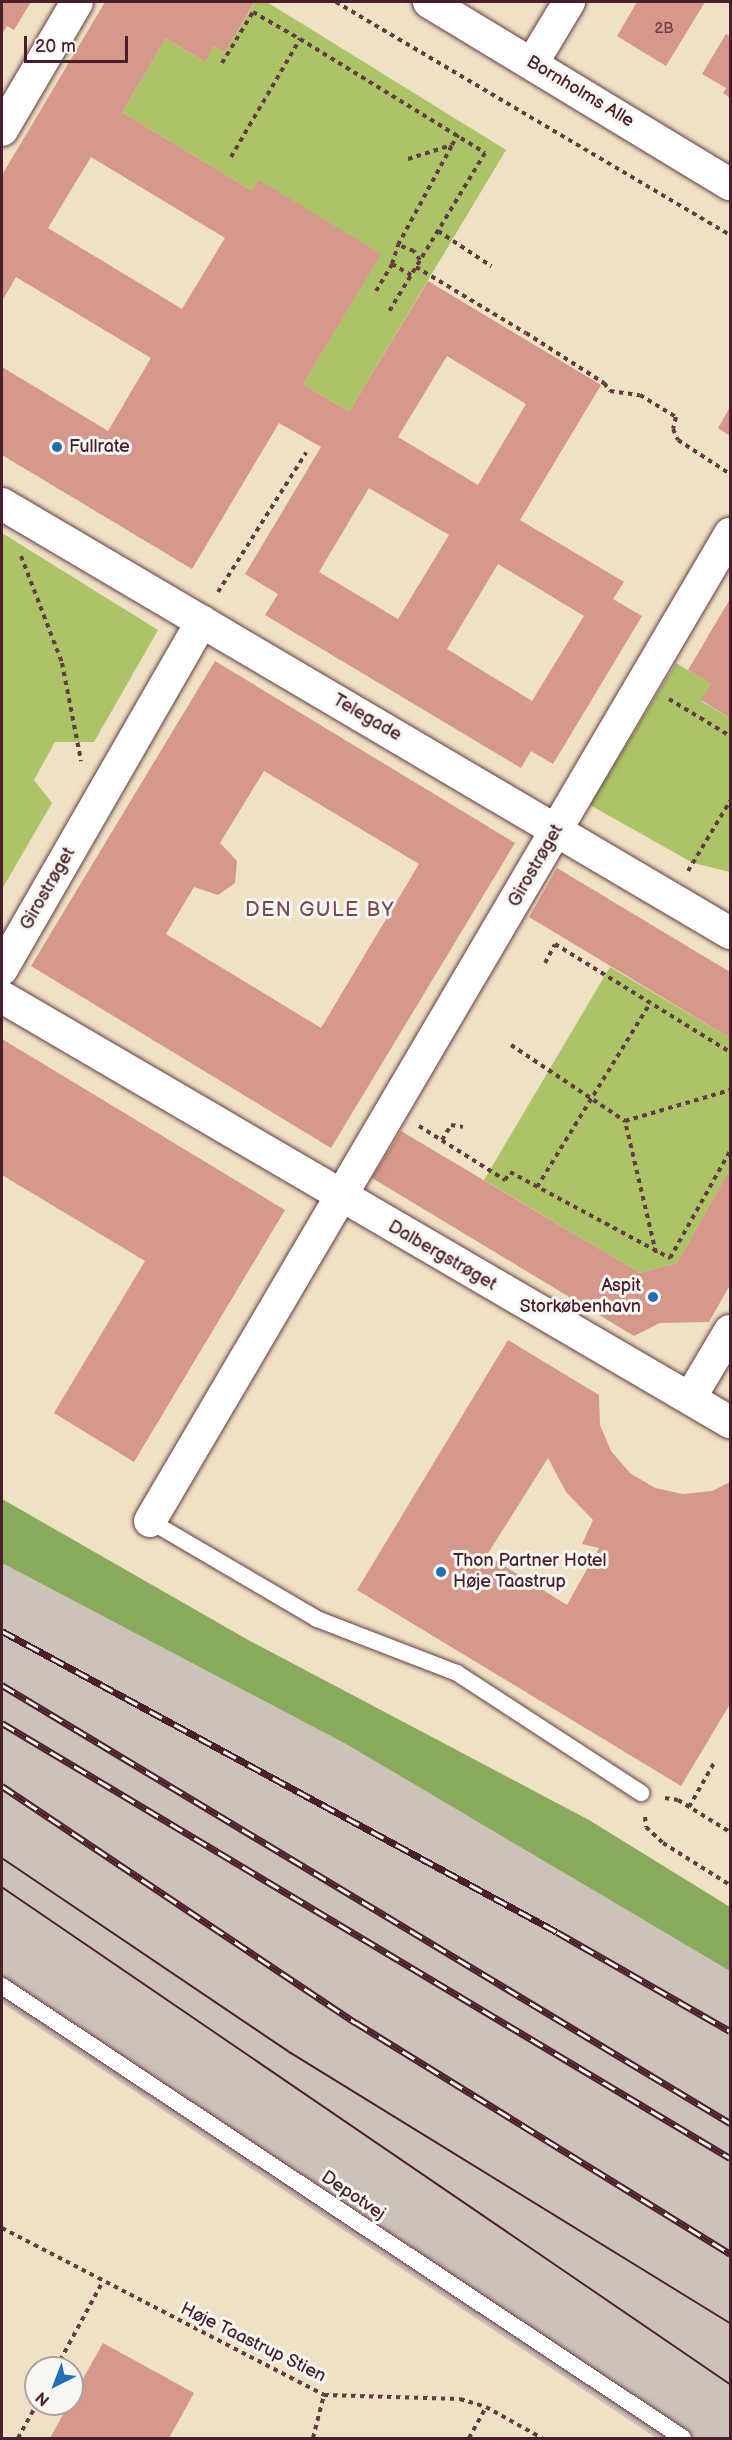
<!DOCTYPE html>
<html>
<head>
<meta charset="utf-8">
<style>
  body { margin:0 }
  #map { position:relative; width:732px; height:2440px; overflow:hidden; background:#efe1c4; font-family:"Balsamiq Sans",sans-serif }
  div>[style] { position:absolute }
  [style*='--x'] { left:calc(var(--x)*1px); top:calc(var(--y)*1px); width:calc(var(--w)*1px); rotate:calc(var(--a)*1deg) }
  .industrial>* { inset:0; background:#cdc2b9 }
  .green>* { inset:0; background:#acc367 }
  .forest>* { inset:0; background:#89a95c }
  .building>* { inset:0; background:#d6988b }
  .path>* { height:4px; margin-top:-2px; transform-origin:0; background:repeating-linear-gradient(90deg,#633c42 0 4.5px,transparent 0 9px) }
  .roads { filter:drop-shadow(0 0 2px #633c42) drop-shadow(0 0 2px #633c42) }
  .service>* { height:16px; margin:-8px; padding:0 8px; transform-origin:8px; border-radius:8px; background:#fff }
  .minor>* { height:32px; margin:-16px; padding:0 16px; transform-origin:16px; border-radius:16px; background:#fff }
  .tram>* { height:1.5px; margin:-0.75px; padding:0 0.75px; transform-origin:0.75px; border-radius:0.75px; background:#4a1f2b }
  .rail>* { height:7px; margin-top:-3.5px; transform-origin:0; background:repeating-linear-gradient(90deg,#f6f6f2 0 14px,#4a1f2b 0 28px); box-sizing:border-box; border-block:2px solid #4a1f2b }
  .dots>* { width:16px; height:16px; translate:-50% -50%; box-sizing:border-box; border:3px solid #f6f6f2; border-radius:50% }
  span { translate:-50% -50%; white-space:nowrap; text-align:center; line-height:1.15; -webkit-text-stroke:6px #f6f6f2; paint-order:stroke }
  .number-label { font-size:15px; color:#6d3d43 }
  .number-label span { -webkit-text-stroke-width:0 }
  .street-label { font-size:18px; color:#4a1f2b }
  .poi-label { font-size:18px; color:#4a1f2b }
  .left { translate:0 -50%; text-align:left }
  .right { translate:-100% -50%; text-align:right }
  .neighbourhood-label { font-size:20px; color:#7b494d; letter-spacing:1.5px }
  .frame { position:absolute; inset:0; border:3px solid #4a1f2b; pointer-events:none }
  .north { position:absolute; left:24px; top:2356px; width:60px; height:60px; box-sizing:border-box; background:#f6f6f2; border:2px solid #b1a0a2; border-radius:50%; rotate:222deg; font-size:16px; font-weight:700; line-height:24px; text-align:center; color:#4a1f2b }
  .north::after { content:''; display:block; margin:auto; width:21px; height:27px; background:#1f6fb2; clip-path:polygon(50% 0,100% 100%,50% 72%,0 100%) }
  .scale { position:absolute; left:24px; top:36px; width:104px; height:27px; box-sizing:border-box; border:3px solid #4a1f2b; border-top:0; padding-left:8px; font-size:18px; line-height:21px; white-space:nowrap; color:#4a1f2b; -webkit-text-stroke:4px #f6f6f2; paint-order:stroke }
</style>
</head>
<body>
<div id="map">
  <div class="industrial">
    <div style="clip-path:polygon(2px 1563px,346px 1744px,730px 1971px,730px 2438px,656px 2438px,2px 2003px)"></div>
  </div>
  <div class="green">
    <div style="clip-path:polygon(251px 2px,267px 2px,506px 150px,349px 412px,303px 384px,380px 254px,259px 181px,252px 191px,122px 112px,166px 38px,205px 62px,214px 46px,225px 52px,254px 4px)"></div>
    <div style="clip-path:polygon(2px 533px,158px 630px,94px 742px,55px 742px,34px 780px,52px 803px,2px 889px)"></div>
    <div style="clip-path:polygon(676px 663px,711px 684px,701px 701px,730px 718px,730px 872px,693px 863px,590px 805px)"></div>
    <div style="clip-path:polygon(610px 967px,730px 1038px,730px 1169px,677px 1263px,640px 1273px,484px 1180px)"></div>
  </div>
  <div class="forest">
    <div style="clip-path:polygon(2px 1499px,250px 1641px,589px 1820px,730px 1907px,730px 1971px,346px 1744px,2px 1563px)"></div>
  </div>
  <div class="building">
    <div style="clip-path:polygon(2px 2px,31px 2px,14px 30px,7px 26px,2px 34px)"></div>
    <div style="clip-path:polygon(evenodd,105px 2px,254px 3px,225px 52px,214px 46px,205px 62px,166px 38px,122px 112px,252px 191px,259px 180px,381px 254px,303px 384px,349px 412px,428px 281px,601px 385px,520px 520px,624px 582px,613px 599px,642px 616px,553px 764px,531px 751px,521px 768px,265px 615px,278px 594px,245px 574px,321px 447px,279px 423px,192px 569px,2px 455px,2px 367px,108px 431px,151px 358px,16px 277px,2px 301px,2px 175px,105px 2px,91px 157px,225px 238px,182px 309px,48px 228px,91px 157px,105px 2px,447px 356px,526px 404px,478px 485px,398px 437px,447px 356px,105px 2px,369px 488px,449px 535px,398px 619px,319px 572px,369px 488px,105px 2px,498px 564px,584px 616px,532px 701px,447px 649px,498px 564px)"></div>
    <div style="clip-path:polygon(637px 2px,705px 2px,666px 66px,617px 36px)"></div>
    <div style="clip-path:polygon(726px 34px,730px 36px,730px 98px,723px 93px,726px 88px,702px 74px)"></div>
    <div style="clip-path:polygon(730px 407px,730px 436px,718px 428px)"></div>
    <div style="clip-path:polygon(730px 599px,730px 718px,701px 700px,711px 684px,688px 670px)"></div>
    <div style="clip-path:polygon(evenodd,215px 661px,515px 843px,331px 1148px,31px 966px,215px 661px,264px 771px,419px 864px,321px 1028px,166px 934px,194px 887px,218px 895px,235px 883px,237px 861px,220px 843px,264px 771px)"></div>
    <div style="clip-path:polygon(557px 868px,730px 972px,730px 1038px,529px 917px)"></div>
    <div style="clip-path:polygon(2px 1039px,285px 1210px,134px 1462px,54px 1413px,145px 1261px,2px 1175px)"></div>
    <div style="clip-path:polygon(401px 1131px,640px 1273px,677px 1263px,730px 1169px,730px 1285px,709px 1322px,660px 1323px,634px 1336px,372px 1178px)"></div>
    <div style="clip-path:polygon(evenodd,508px 1340px,599px 1395px,600px 1425px,611px 1451px,630px 1473px,655px 1488px,683px 1494px,712px 1491px,730px 1482px,730px 1704px,681px 1786px,357px 1590px,508px 1340px,548px 1458px,566px 1492px,593px 1520px,582px 1544px,599px 1548px,567px 1605px,487px 1555px,548px 1458px)"></div>
    <div style="clip-path:polygon(103px 2343px,194px 2393px,169px 2438px,50px 2438px)"></div>
  </div>
  <div class="path">
    <div style="--x:336;--y:2;--w:458;--a:30.6"></div>
    <div style="--x:222;--y:63;--w:60;--a:-58.7"></div>
    <div style="--x:253;--y:12;--w:54;--a:29.9"></div>
    <div style="--x:231;--y:157;--w:137;--a:-59.7"></div>
    <div style="--x:300;--y:39;--w:217;--a:31.6"></div>
    <div style="--x:485;--y:153;--w:187;--a:121.2"></div>
    <div style="--x:408;--y:159;--w:46;--a:-17.7"></div>
    <div style="--x:452;--y:145;--w:12;--a:-59"></div>
    <div style="--x:438;--y:231;--w:64;--a:33.4"></div>
    <div style="--x:420;--y:260;--w:11;--a:-124"></div>
    <div style="--x:414;--y:251;--w:17;--a:-159"></div>
    <div style="--x:398;--y:245;--w:114;--a:-61.6"></div>
    <div style="--x:392;--y:264;--w:20;--a:-72"></div>
    <div style="--x:416;--y:267;--w:128;--a:31"></div>
    <div style="--x:526;--y:333;--w:93;--a:32.7"></div>
    <div style="--x:604;--y:383;--w:10;--a:53"></div>
    <div style="--x:610;--y:391;--w:30;--a:8"></div>
    <div style="--x:640;--y:395;--w:42;--a:31.4"></div>
    <div style="--x:676;--y:417;--w:12;--a:104"></div>
    <div style="--x:673;--y:429;--w:12;--a:66"></div>
    <div style="--x:678;--y:440;--w:62;--a:33.2"></div>
    <div style="--x:376;--y:291;--w:31;--a:-59"></div>
    <div style="--x:392;--y:264;--w:22;--a:30"></div>
    <div style="--x:21;--y:556;--w:115;--a:69"></div>
    <div style="--x:62;--y:663;--w:100;--a:79"></div>
    <div style="--x:218;--y:592;--w:165;--a:-57.7"></div>
    <div style="--x:669;--y:699;--w:71;--a:31.2"></div>
    <div style="--x:688;--y:871;--w:82;--a:-59"></div>
    <div style="--x:545;--y:963;--w:21;--a:-62"></div>
    <div style="--x:555;--y:944;--w:206;--a:31.7"></div>
    <div style="--x:511;--y:1045;--w:137;--a:33.7"></div>
    <div style="--x:419;--y:1126;--w:102;--a:32.1"></div>
    <div style="--x:505;--y:1180;--w:9;--a:-58"></div>
    <div style="--x:510;--y:1172;--w:182;--a:28.3"></div>
    <div style="--x:670;--y:1258;--w:123;--a:-60.7"></div>
    <div style="--x:442;--y:1140;--w:17;--a:-59"></div>
    <div style="--x:451;--y:1125;--w:12;--a:9"></div>
    <div style="--x:537;--y:1187;--w:216;--a:-58.4"></div>
    <div style="--x:656;--y:1253;--w:136;--a:-103.2"></div>
    <div style="--x:625;--y:1121;--w:109;--a:-16.4"></div>
    <div style="--x:665;--y:1798;--w:13;--a:9"></div>
    <div style="--x:678;--y:1800;--w:61;--a:31.6"></div>
    <div style="--x:689;--y:1807;--w:51;--a:-60.4"></div>
    <div style="--x:645;--y:1817;--w:10;--a:84"></div>
    <div style="--x:646;--y:1827;--w:23;--a:43"></div>
    <div style="--x:663;--y:1843;--w:79;--a:32.1"></div>
    <div style="--x:2;--y:2228;--w:363;--a:27.4"></div>
    <div style="--x:324;--y:2395;--w:136;--a:1.7"></div>
    <div style="--x:460;--y:2399;--w:27;--a:17"></div>
    <div style="--x:486;--y:2407;--w:64;--a:29"></div>
    <div style="--x:56;--y:2368;--w:97;--a:-61.6"></div>
    <div style="--x:18;--y:2438;--w:39;--a:-61"></div>
    <div style="--x:313;--y:2438;--w:44;--a:-75.7"></div>
    <div style="--x:469;--y:2438;--w:35;--a:-61"></div>
  </div>
  <div class="roads">
    <div class="service">
      <div style="--x:150;--y:1521;--w:194;--a:30.4"></div>
      <div style="--x:317;--y:1619;--w:150;--a:21.1"></div>
      <div style="--x:457;--y:1673;--w:220;--a:33.1"></div>
      <div style="--x:2;--y:1986;--w:817;--a:33.57"></div>
    </div>
    <div class="minor">
      <div style="--x:429;--y:2;--w:352;--a:31.2"></div>
      <div style="--x:533;--y:62;--w:70;--a:-59"></div>
      <div style="--x:2;--y:130;--w:148;--a:-59.6"></div>
      <div style="--x:2;--y:504;--w:845;--a:30.51"></div>
      <div style="--x:2;--y:969;--w:401;--a:-60.1"></div>
      <div style="--x:2;--y:997;--w:843;--a:30.28"></div>
      <div style="--x:690;--y:1398;--w:78;--a:-59.2"></div>
      <div style="--x:150;--y:1521;--w:1145;--a:-59.56"></div>
    </div>
  </div>
  <div class="tram">
    <div style="--x:2;--y:1858;--w:349;--a:34"></div>
    <div style="--x:291;--y:2053;--w:515;--a:31.59"></div>
    <div style="--x:2;--y:1887;--w:881;--a:34.32"></div>
  </div>
  <div class="rail">
    <div style="--x:2;--y:1631;--w:631;--a:28.47"></div>
    <div style="--x:557;--y:1932;--w:199;--a:29.8"></div>
    <div style="--x:2;--y:1685;--w:850;--a:31.03"></div>
    <div style="--x:2;--y:1723;--w:848;--a:30.86"></div>
    <div style="--x:2;--y:1786;--w:425;--a:33.8"></div>
    <div style="--x:355;--y:2022;--w:441;--a:31.7"></div>
  </div>
  <div class="dots">
    <div style="left:57px;top:447px;background:#1f6fb2"></div>
    <div style="left:653px;top:1297px;background:#1f6fb2"></div>
    <div style="left:441px;top:1572px;background:#1f6fb2"></div>
  </div>
  <div class="number-label">
    <span style="left:664px;top:29px">2B</span>
  </div>
  <div class="street-label">
    <span style="left:580px;top:92px;rotate:31deg">Bornholms Alle</span>
    <span style="left:367px;top:718px;rotate:30deg">Telegade</span>
    <span style="left:536px;top:866px;rotate:-60deg">Girostrøget</span>
    <span style="left:48px;top:889px;rotate:-60deg">Girostrøget</span>
    <span style="left:442px;top:1256px;rotate:30deg">Dalbergstrøget</span>
    <span style="left:353px;top:2196px;rotate:34deg">Depotvej</span>
    <span style="left:253px;top:2343px;rotate:26deg">Høje Taastrup Stien</span>
  </div>
  <div class="poi-label">
    <span class="left" style="left:69px;top:447px">Fullrate</span>
    <span class="right" style="left:641px;top:1297px">Aspit<br>Storkøbenhavn</span>
    <span class="left" style="left:453px;top:1572px">Thon Partner Hotel<br>Høje Taastrup</span>
  </div>
  <div class="neighbourhood-label">
    <span style="left:320px;top:910px">DEN GULE BY</span>
  </div>
  <div class="frame"></div>
  <div class="north">N</div>
  <div class="scale">20 m</div>
</div>
</body>
</html>
